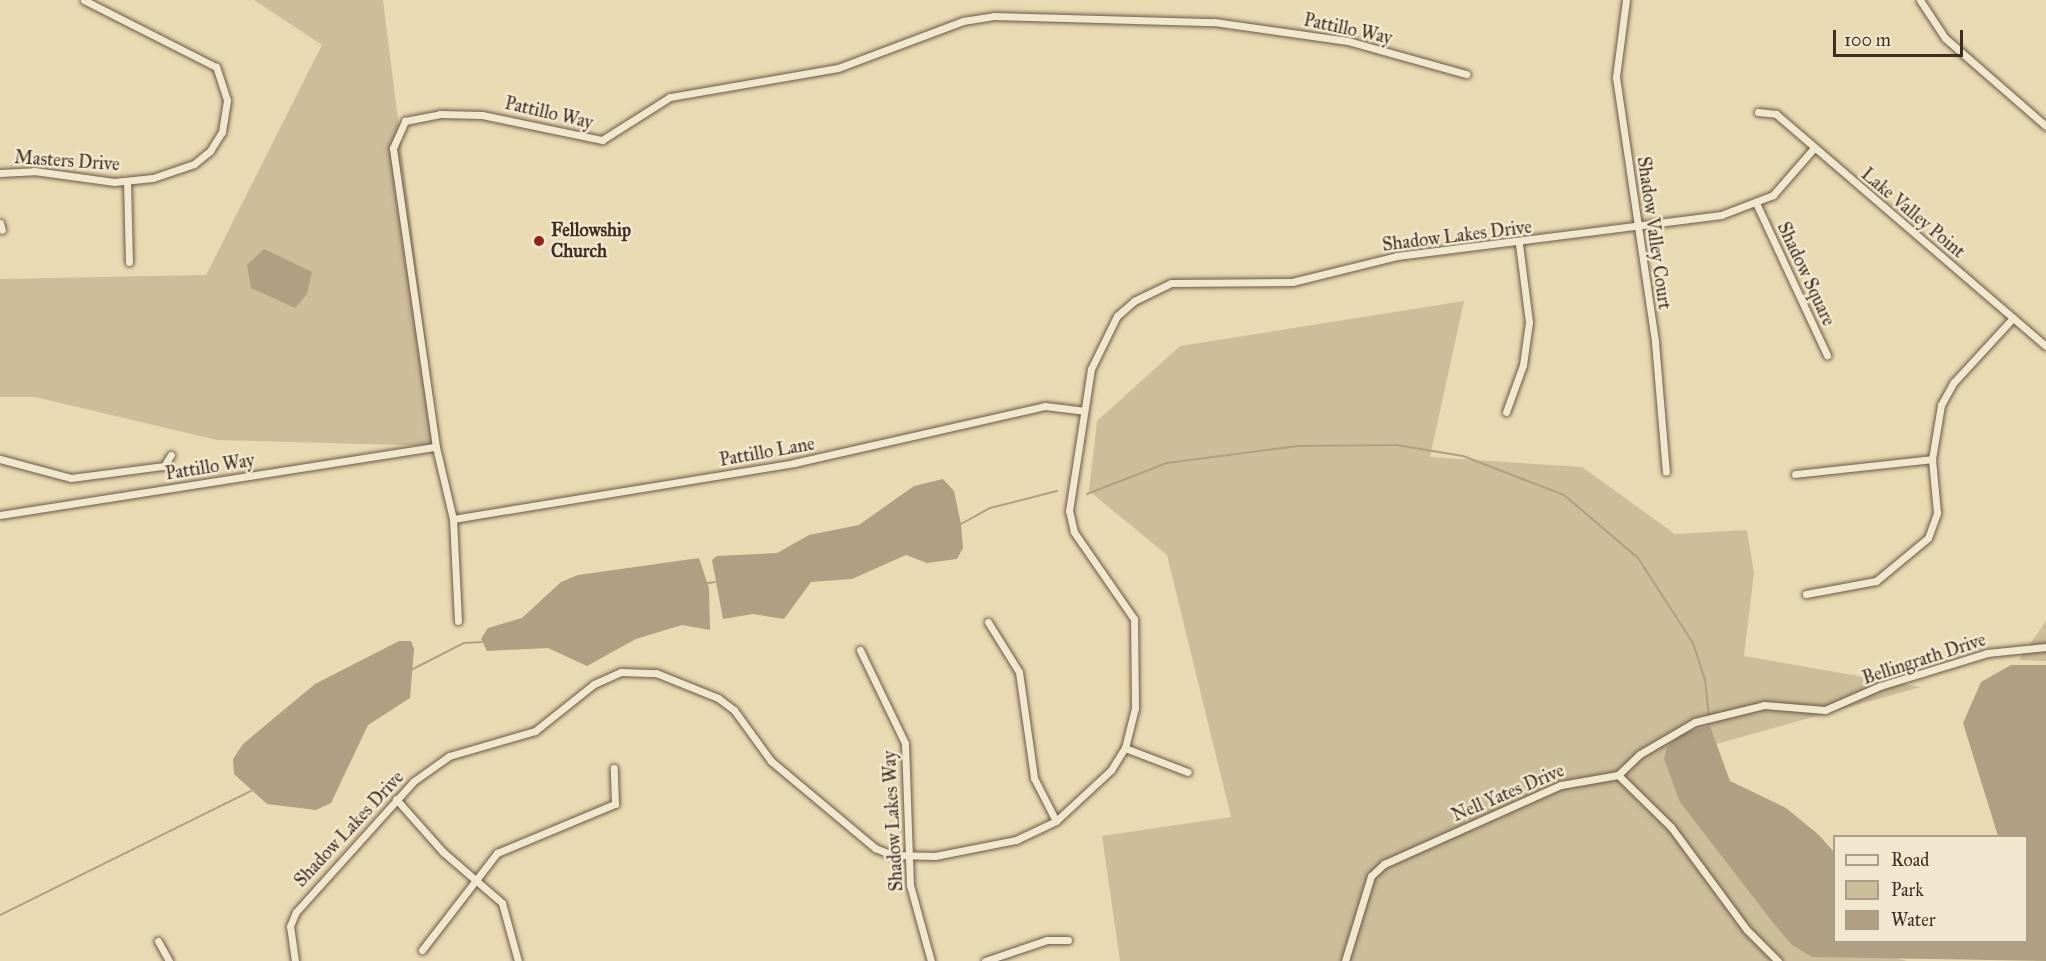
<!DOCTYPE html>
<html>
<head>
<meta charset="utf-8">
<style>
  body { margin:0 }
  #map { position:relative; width:2046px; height:961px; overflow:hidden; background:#eadab3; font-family:"IM FELL Great Primer",serif }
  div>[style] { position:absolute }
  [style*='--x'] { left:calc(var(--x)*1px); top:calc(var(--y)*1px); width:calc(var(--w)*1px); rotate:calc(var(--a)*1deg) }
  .green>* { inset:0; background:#cdbd9a }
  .water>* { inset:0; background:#b09f82 }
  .stream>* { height:2px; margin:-1px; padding:0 1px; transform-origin:1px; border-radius:1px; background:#b09f82 }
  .roads { filter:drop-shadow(0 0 2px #6a5846) drop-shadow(0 0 2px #6a5846) }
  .street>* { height:7px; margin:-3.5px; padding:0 3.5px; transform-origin:3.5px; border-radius:3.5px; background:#f1e7ce }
  .dots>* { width:16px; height:16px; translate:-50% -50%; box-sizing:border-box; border:3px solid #f1e7ce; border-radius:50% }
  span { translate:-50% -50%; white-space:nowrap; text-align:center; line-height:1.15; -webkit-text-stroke:5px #f1e7ce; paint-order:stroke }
  .street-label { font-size:18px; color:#402d22 }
  .poi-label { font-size:18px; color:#402d22; font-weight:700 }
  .left { translate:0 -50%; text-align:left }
  .legend { position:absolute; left:1833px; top:835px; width:195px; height:108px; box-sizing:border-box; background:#f1e7ce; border:2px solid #aa9d89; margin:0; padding:8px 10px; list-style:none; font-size:18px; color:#402d22 }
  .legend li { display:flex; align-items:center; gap:12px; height:30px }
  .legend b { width:30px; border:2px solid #aa9d89 }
  .scale { position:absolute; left:1833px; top:30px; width:130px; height:27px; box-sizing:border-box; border:3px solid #402d22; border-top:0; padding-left:8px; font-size:18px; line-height:21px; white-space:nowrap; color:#402d22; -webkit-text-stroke:4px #f1e7ce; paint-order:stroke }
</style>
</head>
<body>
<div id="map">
  <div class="green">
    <div style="clip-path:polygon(254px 0,383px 0,439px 446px,217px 440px,35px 397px,0 397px,0 279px,206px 275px,322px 45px)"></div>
    <div style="clip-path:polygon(1464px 301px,1430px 457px,1582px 467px,1675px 534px,1747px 530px,1754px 573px,1744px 656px,1921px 687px,1684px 753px,1834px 942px,1907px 961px,1120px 961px,1102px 836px,1231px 817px,1167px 555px,1089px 491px,1097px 421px,1180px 346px)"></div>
    <div style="clip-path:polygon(2046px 621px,2046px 661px,2019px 660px)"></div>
  </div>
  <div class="water">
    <div style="clip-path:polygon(264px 249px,312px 272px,307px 294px,295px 308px,251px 288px,247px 265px)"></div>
    <div style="clip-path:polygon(943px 479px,954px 491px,961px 524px,963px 548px,957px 559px,927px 563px,906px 555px,852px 579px,811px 582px,784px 619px,753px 614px,723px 619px,712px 560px,717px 556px,777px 553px,809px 535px,859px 525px,914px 486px)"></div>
    <div style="clip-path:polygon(699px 558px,709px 588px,710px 630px,682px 625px,636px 639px,587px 666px,548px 648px,487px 651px,481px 639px,488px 628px,522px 618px,561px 582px,578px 575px)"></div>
    <div style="clip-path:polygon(399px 641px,411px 641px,414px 649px,410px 698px,368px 725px,331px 803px,316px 810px,267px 804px,234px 774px,233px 759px,243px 744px,315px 684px)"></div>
    <div style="clip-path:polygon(2011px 665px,2046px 665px,2046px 961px,1812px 957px,1792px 945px,1774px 924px,1680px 802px,1664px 759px,1667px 747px,1681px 734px,1710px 726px,1730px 781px,1786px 808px,1819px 835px,1834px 852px,1834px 942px,2026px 942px,2026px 836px,1998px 836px,1963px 723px,1981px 682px)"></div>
  </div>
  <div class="stream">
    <div style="--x:1087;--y:494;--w:86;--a:-21.2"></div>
    <div style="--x:1167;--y:463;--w:132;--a:-7.4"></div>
    <div style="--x:1298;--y:446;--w:98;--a:-0.6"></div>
    <div style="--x:1396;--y:445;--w:68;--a:9.3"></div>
    <div style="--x:1463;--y:456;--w:108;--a:21.1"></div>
    <div style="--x:1564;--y:495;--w:97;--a:40.4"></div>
    <div style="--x:1638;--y:558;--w:101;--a:57.1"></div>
    <div style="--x:1693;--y:643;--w:38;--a:72"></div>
    <div style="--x:1705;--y:679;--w:37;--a:84"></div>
    <div style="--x:961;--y:524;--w:33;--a:-29"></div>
    <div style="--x:990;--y:508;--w:69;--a:-14.2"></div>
    <div style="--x:708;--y:583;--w:7;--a:-8"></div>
    <div style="--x:411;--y:670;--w:59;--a:-27"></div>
    <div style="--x:464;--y:643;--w:18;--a:-3"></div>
    <div style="--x:0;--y:915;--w:280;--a:-26.3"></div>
  </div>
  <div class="roads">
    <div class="street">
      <div style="--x:1626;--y:0;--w:78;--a:97.4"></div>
      <div style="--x:1616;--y:77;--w:268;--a:81.6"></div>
      <div style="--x:1655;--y:342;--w:130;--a:85.2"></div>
      <div style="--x:1920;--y:0;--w:45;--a:56.7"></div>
      <div style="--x:1945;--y:38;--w:134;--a:41.1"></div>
      <div style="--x:1758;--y:112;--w:18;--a:6"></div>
      <div style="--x:1776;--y:114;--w:356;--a:40.7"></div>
      <div style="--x:0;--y:173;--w:34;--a:-3"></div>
      <div style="--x:34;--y:171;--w:81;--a:7.8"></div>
      <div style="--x:114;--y:182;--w:39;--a:-6"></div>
      <div style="--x:153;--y:178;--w:43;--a:-18.9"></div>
      <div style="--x:194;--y:164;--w:21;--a:-39"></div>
      <div style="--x:210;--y:151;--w:22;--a:-58"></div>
      <div style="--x:222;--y:132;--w:32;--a:-81"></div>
      <div style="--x:227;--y:100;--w:35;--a:-108"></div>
      <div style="--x:216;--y:67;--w:148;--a:-153.1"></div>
      <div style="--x:127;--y:181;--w:81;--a:88.6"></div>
      <div style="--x:1757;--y:205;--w:166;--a:65"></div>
      <div style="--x:0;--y:223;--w:7;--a:74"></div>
      <div style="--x:1506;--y:412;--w:50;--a:-70.1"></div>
      <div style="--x:1523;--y:365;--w:43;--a:-82.1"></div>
      <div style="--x:1529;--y:322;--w:79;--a:-97.3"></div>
      <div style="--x:0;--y:459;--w:73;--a:15"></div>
      <div style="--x:71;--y:478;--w:94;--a:-7.4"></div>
      <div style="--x:164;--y:466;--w:13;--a:-58"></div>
      <div style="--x:1795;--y:474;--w:138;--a:-6.2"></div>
      <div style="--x:0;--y:515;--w:441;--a:-8.9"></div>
      <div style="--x:453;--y:519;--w:346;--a:-9.3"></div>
      <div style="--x:794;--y:463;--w:257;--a:-12.8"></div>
      <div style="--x:1045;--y:406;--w:39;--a:7"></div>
      <div style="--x:1806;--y:594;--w:71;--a:-10.5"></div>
      <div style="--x:1876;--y:581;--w:67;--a:-39.6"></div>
      <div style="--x:1928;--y:538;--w:27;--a:-70"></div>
      <div style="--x:1937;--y:513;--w:54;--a:-95.3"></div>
      <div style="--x:1932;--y:459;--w:55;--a:-80.5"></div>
      <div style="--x:1941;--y:405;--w:26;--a:-61"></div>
      <div style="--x:1954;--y:382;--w:87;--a:-47.3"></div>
      <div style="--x:458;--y:621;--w:102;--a:-92.8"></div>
      <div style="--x:453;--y:519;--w:74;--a:-103.3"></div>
      <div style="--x:436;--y:447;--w:302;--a:-98.2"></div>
      <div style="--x:393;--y:148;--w:30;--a:-66"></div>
      <div style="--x:405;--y:121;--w:36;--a:-11"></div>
      <div style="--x:440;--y:114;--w:42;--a:1.4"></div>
      <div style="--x:482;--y:115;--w:123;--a:11.8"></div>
      <div style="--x:602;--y:140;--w:80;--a:-32.3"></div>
      <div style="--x:670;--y:97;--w:170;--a:-9.8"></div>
      <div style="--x:838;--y:68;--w:134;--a:-20.6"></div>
      <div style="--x:963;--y:21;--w:31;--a:-9"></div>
      <div style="--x:994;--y:16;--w:220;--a:1.6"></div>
      <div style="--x:1214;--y:22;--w:135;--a:8.1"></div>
      <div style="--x:1348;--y:41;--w:123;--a:15.6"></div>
      <div style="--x:988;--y:622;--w:59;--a:58.2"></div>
      <div style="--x:1019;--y:672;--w:107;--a:81.9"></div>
      <div style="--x:1034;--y:778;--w:48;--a:62.9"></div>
      <div style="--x:860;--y:650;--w:103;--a:64.2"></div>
      <div style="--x:905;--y:743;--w:142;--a:88"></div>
      <div style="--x:910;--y:885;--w:79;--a:74.6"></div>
      <div style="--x:1125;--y:748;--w:67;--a:20.9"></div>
      <div style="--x:1618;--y:775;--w:30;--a:-44"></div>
      <div style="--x:1640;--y:754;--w:64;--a:-30.2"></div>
      <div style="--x:1695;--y:722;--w:71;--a:-13.8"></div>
      <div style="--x:1764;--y:705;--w:61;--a:4.7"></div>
      <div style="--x:1825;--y:710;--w:60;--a:-23.6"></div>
      <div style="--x:1880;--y:686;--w:112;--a:-17.1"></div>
      <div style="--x:1987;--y:653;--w:59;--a:-5.8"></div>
      <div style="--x:396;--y:799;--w:71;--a:48.4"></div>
      <div style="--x:443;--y:852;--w:78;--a:40.8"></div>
      <div style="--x:502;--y:903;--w:60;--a:74.6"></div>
      <div style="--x:158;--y:941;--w:23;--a:61"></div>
      <div style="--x:422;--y:950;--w:123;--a:-52.3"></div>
      <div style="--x:497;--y:853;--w:128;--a:-22.6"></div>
      <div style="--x:615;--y:804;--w:36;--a:-92"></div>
      <div style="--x:295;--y:961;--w:35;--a:-98"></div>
      <div style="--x:290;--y:926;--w:15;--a:-67"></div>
      <div style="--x:296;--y:912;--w:176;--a:-48"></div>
      <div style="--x:414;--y:781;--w:43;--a:-35.5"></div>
      <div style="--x:449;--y:756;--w:90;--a:-16.2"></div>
      <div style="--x:535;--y:731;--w:75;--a:-38.5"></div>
      <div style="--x:594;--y:684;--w:30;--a:-24"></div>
      <div style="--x:621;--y:672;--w:35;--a:2"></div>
      <div style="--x:656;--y:673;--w:67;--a:22"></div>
      <div style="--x:718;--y:698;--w:20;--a:37"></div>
      <div style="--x:734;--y:710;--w:63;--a:54"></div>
      <div style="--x:771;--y:761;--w:136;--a:39.9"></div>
      <div style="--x:875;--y:848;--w:18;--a:22"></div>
      <div style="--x:892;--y:855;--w:43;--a:1.3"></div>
      <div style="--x:935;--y:856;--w:83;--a:-11.2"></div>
      <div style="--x:1016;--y:840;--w:44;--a:-25.4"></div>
      <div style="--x:1056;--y:821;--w:75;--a:-42.8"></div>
      <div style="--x:1111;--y:770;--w:26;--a:-58"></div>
      <div style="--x:1125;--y:748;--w:41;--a:-76"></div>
      <div style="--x:1135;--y:708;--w:89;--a:-90.6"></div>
      <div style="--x:1134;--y:619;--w:106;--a:-124.6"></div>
      <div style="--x:1074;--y:532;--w:22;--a:-103"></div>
      <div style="--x:1069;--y:511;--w:144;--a:-81.2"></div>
      <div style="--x:1091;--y:369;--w:59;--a:-63.9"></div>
      <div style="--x:1117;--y:316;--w:23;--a:-41"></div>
      <div style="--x:1134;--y:301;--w:41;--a:-25.9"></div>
      <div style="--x:1171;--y:283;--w:121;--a:-0.5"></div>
      <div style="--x:1292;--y:282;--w:108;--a:-13.9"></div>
      <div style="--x:1397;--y:256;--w:327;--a:-7.2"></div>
      <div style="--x:1721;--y:215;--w:56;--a:-21"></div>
      <div style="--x:1773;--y:195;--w:62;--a:-48.9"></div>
      <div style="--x:985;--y:961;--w:65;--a:-18.7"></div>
      <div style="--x:1047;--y:940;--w:21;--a:0"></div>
      <div style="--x:1345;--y:961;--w:89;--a:-73"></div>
      <div style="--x:1371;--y:876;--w:18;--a:-43"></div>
      <div style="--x:1384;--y:864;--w:194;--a:-24.1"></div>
      <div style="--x:1561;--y:785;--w:58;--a:-10"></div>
      <div style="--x:1618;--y:775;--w:74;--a:44.5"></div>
      <div style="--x:1671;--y:827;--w:128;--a:53.6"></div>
      <div style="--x:1747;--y:930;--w:44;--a:45"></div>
    </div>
  </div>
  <div class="dots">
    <div style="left:539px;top:241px;background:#8f2418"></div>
  </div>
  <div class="street-label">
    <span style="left:1348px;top:29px;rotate:12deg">Pattillo Way</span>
    <span style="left:549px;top:113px;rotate:13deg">Pattillo Way</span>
    <span style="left:67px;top:161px;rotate:4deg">Masters Drive</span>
    <span style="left:1913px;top:213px;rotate:40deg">Lake Valley Point</span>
    <span style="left:1654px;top:233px;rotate:82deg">Shadow Valley Court</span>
    <span style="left:1457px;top:236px;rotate:-7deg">Shadow Lakes Drive</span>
    <span style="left:1806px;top:274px;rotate:65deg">Shadow Square</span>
    <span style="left:767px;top:452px;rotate:-10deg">Pattillo Lane</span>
    <span style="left:210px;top:467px;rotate:-9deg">Pattillo Way</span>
    <span style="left:1924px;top:659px;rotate:-18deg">Bellingrath Drive</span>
    <span style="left:1508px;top:793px;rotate:-23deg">Nell Yates Drive</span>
    <span style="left:893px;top:821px;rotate:-93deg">Shadow Lakes Way</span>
    <span style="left:349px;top:829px;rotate:-47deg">Shadow Lakes Drive</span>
  </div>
  <div class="poi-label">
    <span class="left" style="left:551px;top:241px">Fellowship<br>Church</span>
  </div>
  <ul class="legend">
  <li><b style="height:8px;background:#f1e7ce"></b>Road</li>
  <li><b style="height:16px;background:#cdbd9a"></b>Park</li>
  <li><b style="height:16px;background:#b09f82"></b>Water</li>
  </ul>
  <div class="scale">100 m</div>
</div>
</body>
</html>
